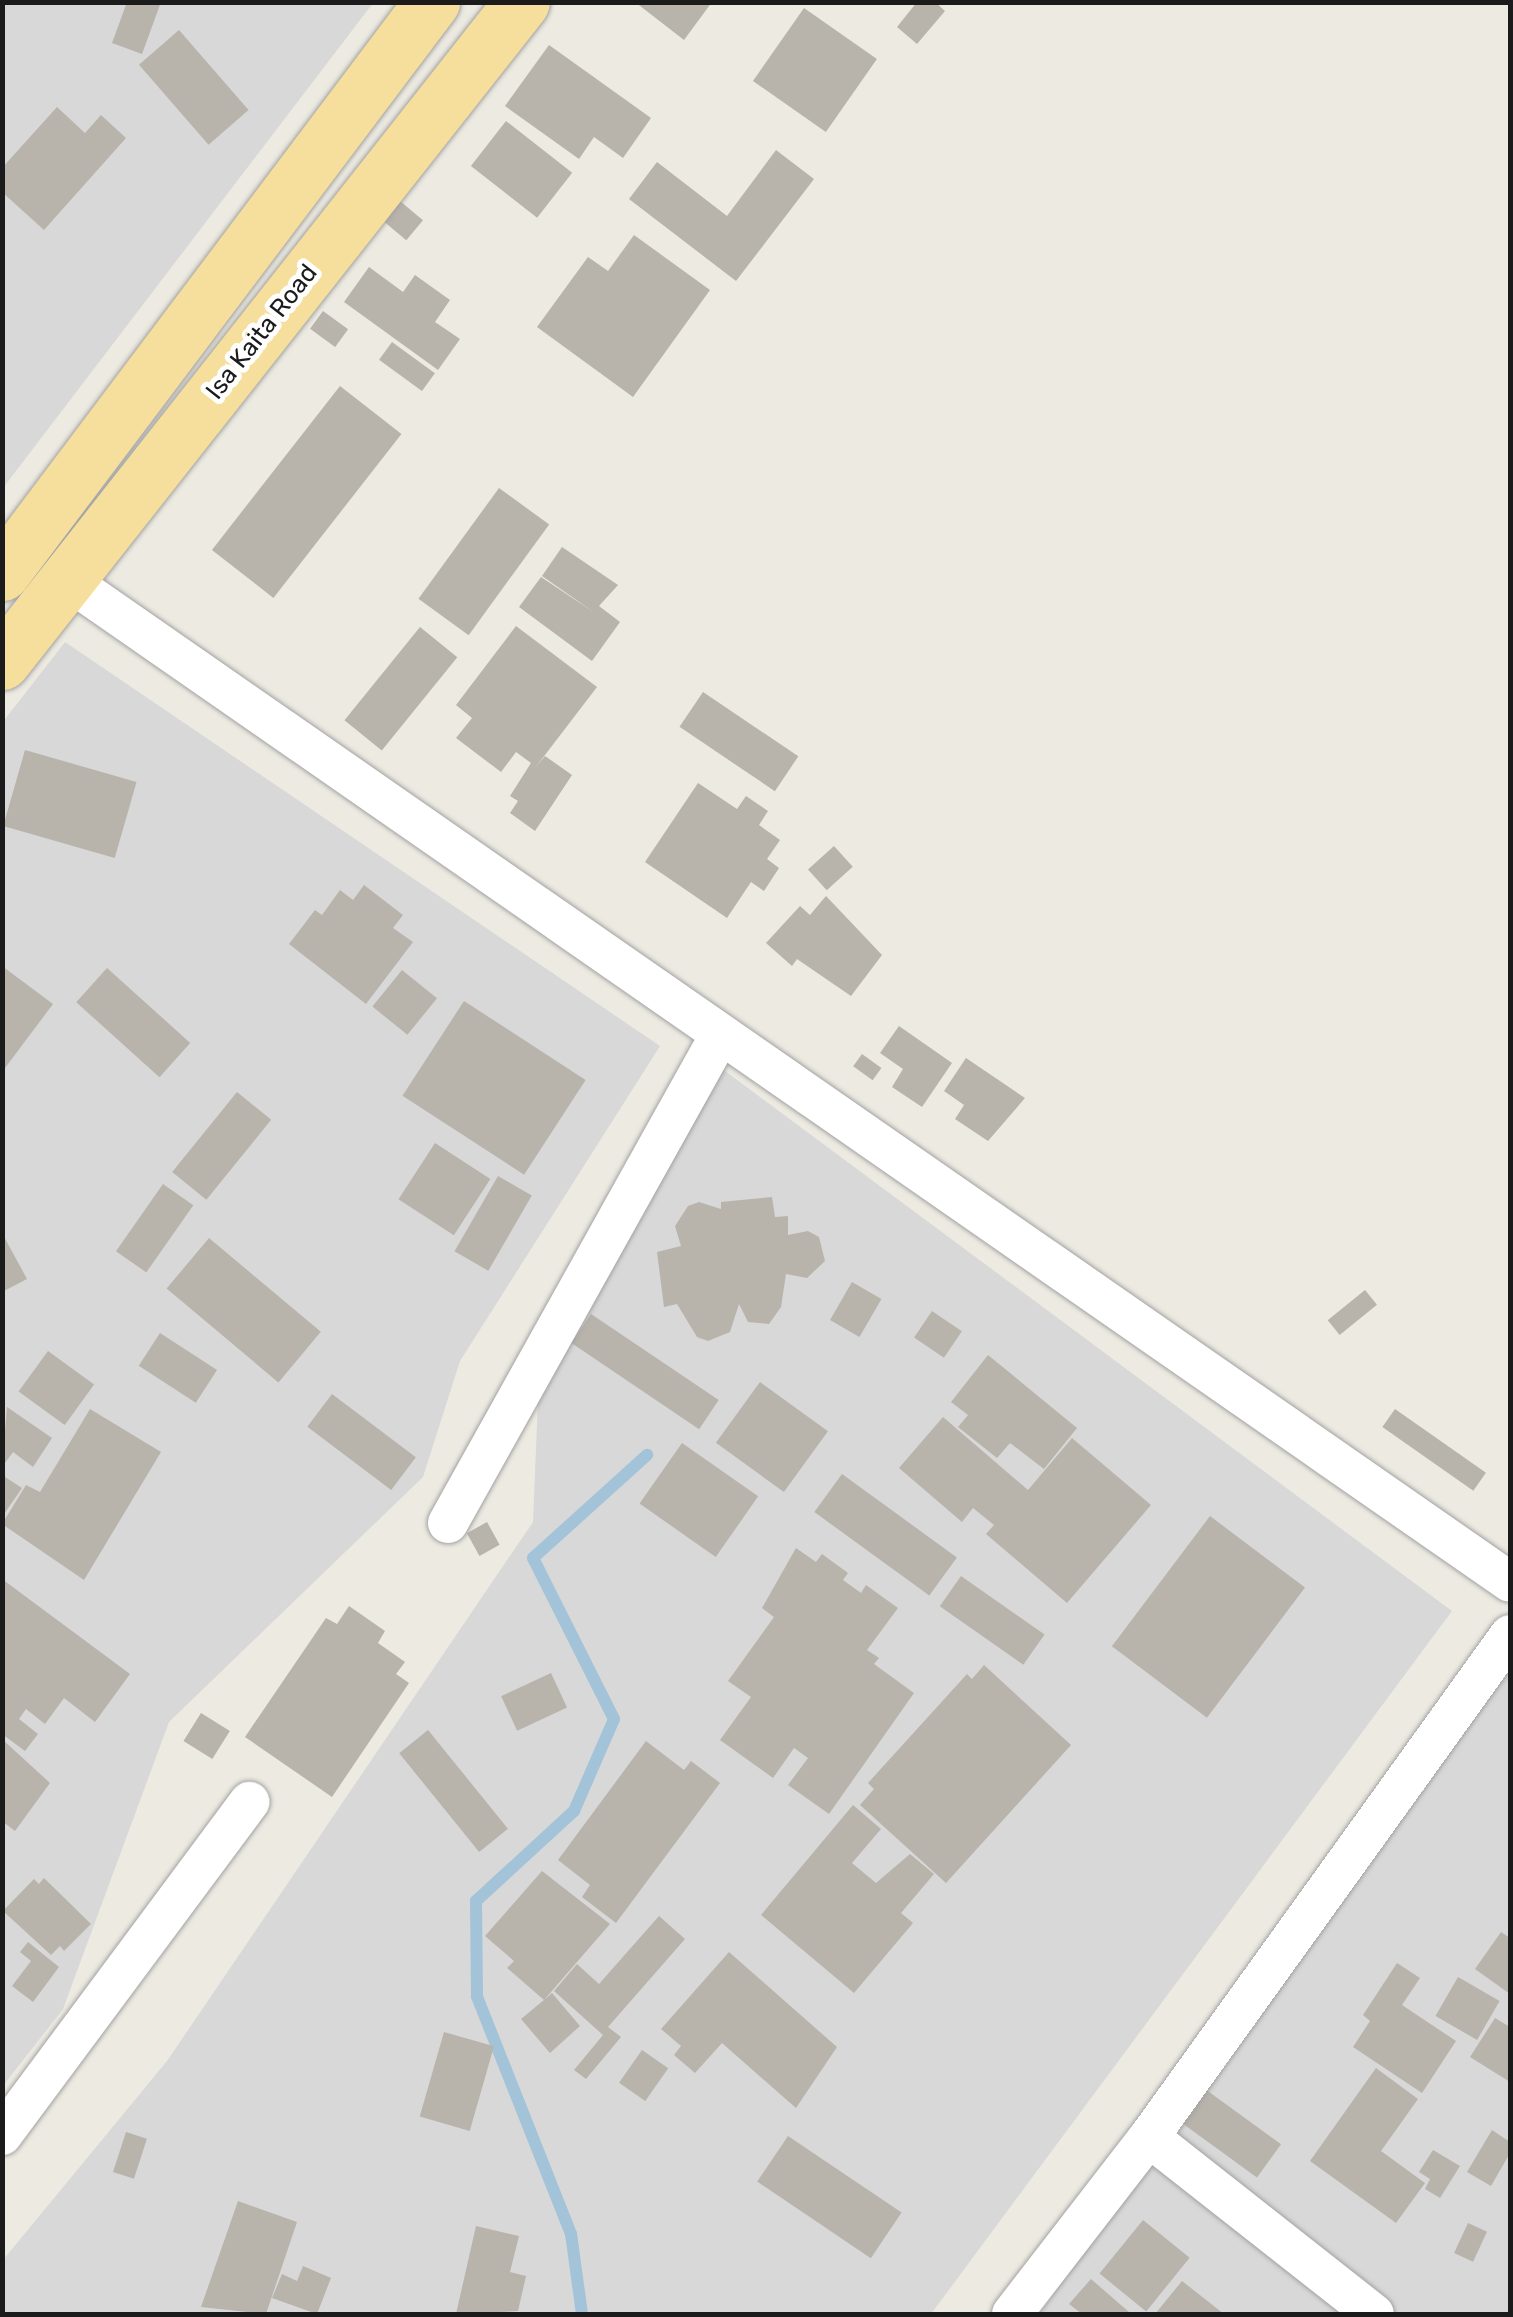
<!DOCTYPE html>
<html>
<head>
<meta charset="utf-8">
<style>
  body { margin:0 }
  #map { position:relative; width:1513px; height:2317px; overflow:hidden; background:#eceae1; font-family:Rubik,sans-serif }
  div>[style] { position:absolute }
  [style*='--x'] { left:calc(var(--x)*1px); top:calc(var(--y)*1px); width:calc(var(--w)*1px); rotate:calc(var(--a)*1deg) }
  .residential>* { inset:0; background:#d9d8d8 }
  .stream>* { height:12px; margin:-6px; padding:0 6px; transform-origin:6px; border-radius:6px; background:#a3c3d8 }
  .building>* { inset:0; background:#b8b3ab; transform-origin:0 0 }
  .roads { filter:drop-shadow(0 0 2px #a2a2a2) drop-shadow(0 0 2px #a2a2a2) }
  .street>* { height:40px; margin:-20px; padding:0 20px; transform-origin:20px; border-radius:20px; background:#fff }
  .primary>* { height:55px; margin:-27.5px; padding:0 27.5px; transform-origin:27.5px; border-radius:27.5px; background:#f6df9c }
  span { translate:-50% -50%; white-space:nowrap; text-align:center; line-height:1.15; -webkit-text-stroke:10px #fff; paint-order:stroke }
  .street-label { font-size:25px; color:#1b1b1b }
  .frame { position:absolute; inset:0; border:5px solid #1b1b1b; pointer-events:none }
</style>
</head>
<body>
<div id="map">
  <div class="residential">
    <div style="clip-path:polygon(3px 3px,373px 3px,3px 488px)"></div>
    <div style="clip-path:polygon(65px 642px,660px 1046px,460px 1361px,423px 1477px,169px 1722px,63px 2009px,3px 2086px,2px 723px)"></div>
    <div style="clip-path:polygon(717px 1065px,1452px 1611px,931px 2314px,3px 2314px,3px 2260px,167px 2061px,533px 1522px,540px 1352px)"></div>
    <div style="clip-path:polygon(1510px 1669px,1510px 2314px,1039px 2314px)"></div>
  </div>
  <div class="stream">
    <div style="--x:582;--y:2314;--w:81;--a:-97.8"></div>
    <div style="--x:571;--y:2234;--w:256;--a:-111.6"></div>
    <div style="--x:477;--y:1996;--w:95;--a:-90.6"></div>
    <div style="--x:476;--y:1901;--w:133;--a:-42.6"></div>
    <div style="--x:574;--y:1811;--w:100;--a:-66.5"></div>
    <div style="--x:614;--y:1719;--w:180;--a:-116.7"></div>
    <div style="--x:533;--y:1558;--w:154;--a:-42.1"></div>
  </div>
  <div class="building">
    <div style="clip-path:polygon(127px 2px,161px 2px,142px 54px,112px 43px)"></div>
    <div style="clip-path:polygon(635px 2px,712px 2px,684px 40px)"></div>
    <div style="clip-path:polygon(917px 2px,935px 2px,945px 11px,917px 44px,897px 27px)"></div>
    <div style="left:804px;top:8px;width:89px;height:89px;rotate:35deg"></div>
    <div style="left:179px;top:30px;width:106px;height:53px;rotate:49deg"></div>
    <div style="clip-path:polygon(549px 45px,651px 118px,623px 158px,594px 137px,579px 159px,505px 106px)"></div>
    <div style="clip-path:polygon(57px 107px,85px 133px,101px 115px,126px 138px,44px 230px,2px 192px,2px 168px)"></div>
    <div style="left:506px;top:121px;width:84px;height:57px;rotate:38deg"></div>
    <div style="clip-path:polygon(776px 150px,814px 179px,736px 281px,629px 199px,657px 162px,727px 216px)"></div>
    <div style="left:400px;top:201px;width:30px;height:26px;rotate:40deg"></div>
    <div style="clip-path:polygon(634px 235px,710px 290px,633px 397px,537px 327px,588px 257px,608px 271px)"></div>
    <div style="clip-path:polygon(369px 267px,403px 292px,415px 275px,450px 300px,435px 322px,460px 339px,438px 370px,344px 302px)"></div>
    <div style="left:323px;top:311px;width:31px;height:22px;rotate:36deg"></div>
    <div style="left:392px;top:342px;width:53px;height:22px;rotate:36deg"></div>
    <div style="left:340px;top:386px;width:78px;height:208px;rotate:38deg"></div>
    <div style="left:499px;top:488px;width:62px;height:137px;rotate:36deg"></div>
    <div style="clip-path:polygon(562px 547px,618px 585px,599px 606px,620px 622px,592px 661px,519px 607px,541px 577px,595px 613px,542px 576px)"></div>
    <div style="clip-path:polygon(516px 626px,597px 687px,535px 768px,545px 756px,572px 775px,535px 831px,510px 813px,518px 801px,510px 796px,531px 763px,516px 752px,501px 772px,456px 738px,472px 718px,456px 705px)"></div>
    <div style="left:420px;top:627px;width:48px;height:120px;rotate:39deg"></div>
    <div style="left:703px;top:692px;width:115px;height:42px;rotate:34deg"></div>
    <div style="left:25px;top:750px;width:116px;height:79px;rotate:16deg"></div>
    <div style="clip-path:polygon(698px 783px,737px 809px,746px 796px,768px 811px,759px 825px,780px 840px,767px 859px,779px 868px,764px 891px,751px 882px,727px 918px,645px 862px)"></div>
    <div style="left:834px;top:846px;width:28px;height:35px;rotate:48deg"></div>
    <div style="clip-path:polygon(364px 885px,403px 915px,393px 928px,413px 942px,366px 1004px,289px 944px,315px 910px,322px 915px,340px 890px,353px 900px)"></div>
    <div style="clip-path:polygon(826px 896px,882px 955px,851px 996px,797px 959px,792px 966px,766px 943px,800px 906px,810px 915px)"></div>
    <div style="clip-path:polygon(2px 966px,53px 1004px,2px 1072px)"></div>
    <div style="left:107px;top:968px;width:112px;height:46px;rotate:42deg"></div>
    <div style="left:402px;top:970px;width:45px;height:47px;rotate:39deg"></div>
    <div style="left:464px;top:1001px;width:145px;height:113px;rotate:33deg"></div>
    <div style="clip-path:polygon(899px 1026px,952px 1063px,922px 1107px,892px 1087px,903px 1069px,880px 1053px)"></div>
    <div style="left:862px;top:1054px;width:24px;height:15px;rotate:36deg"></div>
    <div style="clip-path:polygon(966px 1058px,1025px 1098px,988px 1141px,955px 1119px,964px 1105px,944px 1091px)"></div>
    <div style="left:237px;top:1092px;width:44px;height:103px;rotate:39deg"></div>
    <div style="left:435px;top:1143px;width:66px;height:67px;rotate:33deg"></div>
    <div style="left:498px;top:1176px;width:39px;height:87px;rotate:30deg"></div>
    <div style="left:163px;top:1184px;width:37px;height:82px;rotate:35deg"></div>
    <div style="clip-path:polygon(772px 1197px,775px 1217px,788px 1216px,788px 1235px,808px 1231px,819px 1237px,825px 1261px,807px 1278px,786px 1274px,781px 1307px,769px 1324px,748px 1322px,739px 1304px,730px 1332px,708px 1341px,697px 1337px,677px 1304px,664px 1307px,657px 1252px,681px 1246px,675px 1226px,688px 1206px,699px 1202px,721px 1209px,721px 1202px)"></div>
    <div style="clip-path:polygon(2px 1233px,27px 1279px,2px 1292px)"></div>
    <div style="left:209px;top:1238px;width:146px;height:66px;rotate:40deg"></div>
    <div style="left:852px;top:1282px;width:34px;height:44px;rotate:30deg"></div>
    <div style="left:1365px;top:1290px;width:19px;height:48px;rotate:51deg"></div>
    <div style="left:932px;top:1311px;width:36px;height:32px;rotate:34deg"></div>
    <div style="left:591px;top:1314px;width:154px;height:35px;rotate:34deg"></div>
    <div style="left:160px;top:1333px;width:68px;height:39px;rotate:33deg"></div>
    <div style="left:48px;top:1351px;width:57px;height:50px;rotate:36deg"></div>
    <div style="clip-path:polygon(988px 1355px,1077px 1428px,1044px 1469px,1010px 1443px,997px 1458px,958px 1427px,968px 1415px,951px 1402px)"></div>
    <div style="left:760px;top:1382px;width:84px;height:75px;rotate:36deg"></div>
    <div style="left:332px;top:1394px;width:105px;height:41px;rotate:37deg"></div>
    <div style="clip-path:polygon(7px 1407px,52px 1438px,33px 1467px,13px 1452px,2px 1467px)"></div>
    <div style="clip-path:polygon(90px 1409px,161px 1452px,84px 1580px,2px 1524px,26px 1485px,40px 1492px)"></div>
    <div style="left:1395px;top:1409px;width:111px;height:22px;rotate:35deg"></div>
    <div style="clip-path:polygon(943px 1417px,1028px 1490px,1072px 1438px,1151px 1505px,1067px 1603px,986px 1534px,994px 1525px,973px 1508px,962px 1522px,899px 1468px)"></div>
    <div style="left:682px;top:1443px;width:93px;height:74px;rotate:35deg"></div>
    <div style="left:842px;top:1474px;width:142px;height:47px;rotate:36deg"></div>
    <div style="clip-path:polygon(2px 1475px,22px 1488px,2px 1517px)"></div>
    <div style="left:1210px;top:1516px;width:119px;height:163px;rotate:37deg"></div>
    <div style="left:487px;top:1522px;width:26px;height:23px;rotate:61deg"></div>
    <div style="clip-path:polygon(796px 1548px,816px 1562px,822px 1554px,848px 1573px,843px 1580px,861px 1593px,866px 1585px,898px 1608px,867px 1650px,879px 1658px,874px 1664px,914px 1693px,829px 1814px,788px 1785px,808px 1758px,794px 1748px,773px 1778px,720px 1740px,751px 1697px,728px 1681px,774px 1617px,762px 1608px)"></div>
    <div style="left:961px;top:1576px;width:102px;height:37px;rotate:35deg"></div>
    <div style="clip-path:polygon(2px 1579px,130px 1674px,95px 1722px,64px 1698px,45px 1724px,26px 1709px,19px 1719px,38px 1734px,25px 1751px,2px 1734px)"></div>
    <div style="clip-path:polygon(349px 1606px,385px 1631px,378px 1643px,405px 1662px,396px 1674px,409px 1683px,332px 1797px,245px 1737px,326px 1618px,337px 1624px)"></div>
    <div style="clip-path:polygon(984px 1665px,1071px 1745px,946px 1883px,860px 1805px,874px 1789px,868px 1783px,967px 1674px,972px 1679px)"></div>
    <div style="left:551px;top:1673px;width:38px;height:55px;rotate:65deg"></div>
    <div style="left:201px;top:1713px;width:34px;height:33px;rotate:32deg"></div>
    <div style="left:428px;top:1730px;width:127px;height:37px;rotate:51deg"></div>
    <div style="clip-path:polygon(2px 1739px,50px 1783px,15px 1831px,2px 1821px)"></div>
    <div style="clip-path:polygon(646px 1741px,684px 1770px,691px 1761px,720px 1783px,616px 1923px,582px 1897px,590px 1885px,558px 1860px)"></div>
    <div style="clip-path:polygon(853px 1805px,881px 1829px,852px 1863px,876px 1883px,910px 1854px,934px 1874px,901px 1913px,913px 1923px,854px 1993px,761px 1915px)"></div>
    <div style="clip-path:polygon(542px 1871px,610px 1924px,544px 2000px,552px 1993px,580px 2026px,550px 2053px,521px 2019px,544px 2000px,507px 1968px,514px 1961px,485px 1936px)"></div>
    <div style="clip-path:polygon(44px 1878px,91px 1924px,64px 1951px,60px 1946px,51px 1955px,3px 1911px,34px 1879px,39px 1884px)"></div>
    <div style="clip-path:polygon(659px 1916px,685px 1939px,608px 2027px,621px 2037px,586px 2079px,574px 2070px,603px 2035px,554px 1991px,577px 1964px,599px 1984px)"></div>
    <div style="clip-path:polygon(1501px 1932px,1510px 1938px,1510px 1994px,1475px 1969px)"></div>
    <div style="clip-path:polygon(28px 1942px,59px 1967px,33px 2002px,12px 1986px,31px 1961px,20px 1952px)"></div>
    <div style="clip-path:polygon(729px 1952px,837px 2047px,796px 2108px,722px 2043px,695px 2073px,674px 2055px,681px 2046px,661px 2029px)"></div>
    <div style="clip-path:polygon(1397px 1963px,1420px 1978px,1402px 2005px,1456px 2041px,1422px 2093px,1353px 2047px,1370px 2021px,1363px 2015px)"></div>
    <div style="left:1458px;top:1977px;width:48px;height:45px;rotate:30deg"></div>
    <div style="clip-path:polygon(1495px 2018px,1510px 2027px,1510px 2082px,1470px 2057px)"></div>
    <div style="left:444px;top:2032px;width:52px;height:88px;rotate:16deg"></div>
    <div style="left:642px;top:2050px;width:32px;height:40px;rotate:35deg"></div>
    <div style="clip-path:polygon(1376px 2068px,1418px 2099px,1381px 2151px,1425px 2183px,1396px 2223px,1310px 2161px)"></div>
    <div style="left:1205px;top:2089px;width:94px;height:41px;rotate:36deg"></div>
    <div style="clip-path:polygon(1492px 2130px,1510px 2142px,1510px 2153px,1491px 2186px,1467px 2172px)"></div>
    <div style="left:126px;top:2132px;width:22px;height:42px;rotate:18deg"></div>
    <div style="left:788px;top:2136px;width:137px;height:55px;rotate:34deg"></div>
    <div style="clip-path:polygon(1433px 2150px,1460px 2166px,1440px 2198px,1425px 2189px,1430px 2179px,1419px 2172px)"></div>
    <div style="clip-path:polygon(238px 2201px,297px 2222px,266px 2314px,201px 2307px)"></div>
    <div style="left:1143px;top:2220px;width:60px;height:69px;rotate:39deg"></div>
    <div style="left:1468px;top:2223px;width:21px;height:33px;rotate:25deg"></div>
    <div style="clip-path:polygon(476px 2226px,519px 2236px,510px 2272px,526px 2276px,518px 2311px,456px 2314px)"></div>
    <div style="clip-path:polygon(303px 2266px,331px 2278px,317px 2314px,272px 2298px,282px 2274px,297px 2281px)"></div>
    <div style="clip-path:polygon(1091px 2279px,1129px 2312px,1127px 2314px,1082px 2314px,1069px 2304px)"></div>
    <div style="clip-path:polygon(1182px 2281px,1224px 2314px,1155px 2314px)"></div>
  </div>
  <div class="roads">
    <div class="street">
      <div style="--x:66;--y:579;--w:1758;--a:34.78"></div>
      <div style="--x:448;--y:1523;--w:556;--a:-60.86"></div>
      <div style="--x:2;--y:2135;--w:415;--a:-53.4"></div>
      <div style="--x:1149;--y:2137;--w:286;--a:38.2"></div>
      <div style="--x:1012;--y:2314;--w:224;--a:-52.3"></div>
      <div style="--x:1149;--y:2137;--w:618;--a:-54.28"></div>
    </div>
    <div class="primary">
      <div style="--x:2;--y:573;--w:715;--a:-53.02"></div>
      <div style="--x:2;--y:662;--w:840;--a:-51.77"></div>
    </div>
  </div>
  <div class="street-label">
    <span style="left:262px;top:332px;rotate:-52deg">Isa Kaita Road</span>
  </div>
  <div class="frame"></div>
</div>
</body>
</html>
